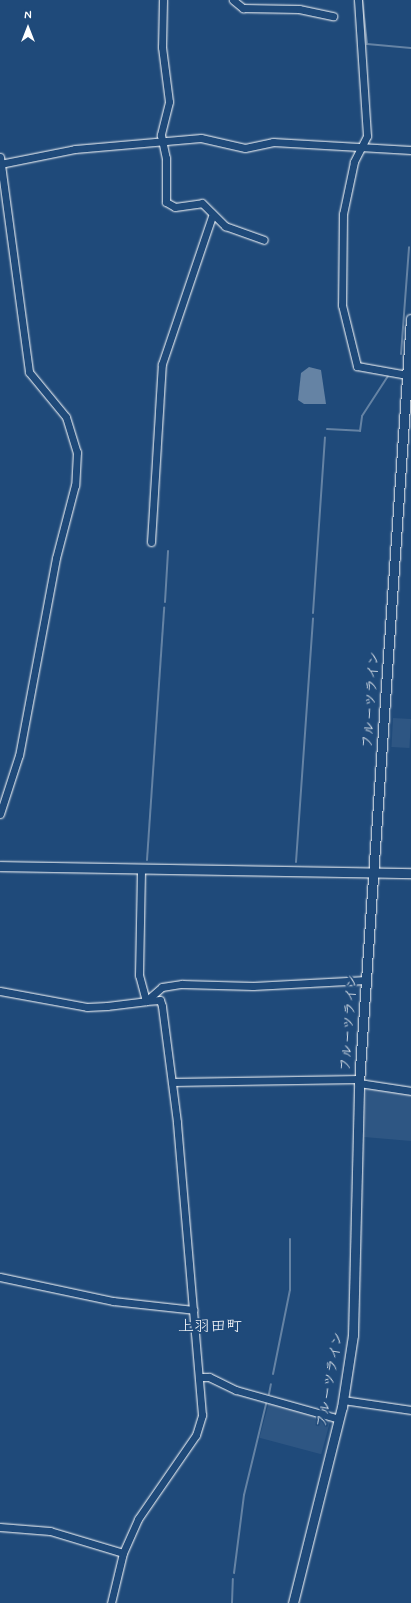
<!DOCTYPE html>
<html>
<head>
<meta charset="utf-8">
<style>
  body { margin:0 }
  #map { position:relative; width:411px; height:1603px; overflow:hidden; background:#1f4a7a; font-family:Mynerve,"Klee One",sans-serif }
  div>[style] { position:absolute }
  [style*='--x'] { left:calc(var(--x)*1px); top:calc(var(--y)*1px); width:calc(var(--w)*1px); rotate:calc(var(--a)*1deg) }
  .built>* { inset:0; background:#2e5683; transform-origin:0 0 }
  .water>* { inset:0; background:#6583a4 }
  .stream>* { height:2px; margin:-1px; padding:0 1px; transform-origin:1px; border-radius:1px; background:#6583a4 }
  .roads { filter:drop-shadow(0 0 1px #fff) drop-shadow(0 0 1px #fff) }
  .street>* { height:7px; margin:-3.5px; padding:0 3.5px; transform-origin:3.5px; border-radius:3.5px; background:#1f4a7a }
  .secondary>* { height:9px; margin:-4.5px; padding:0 4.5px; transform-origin:4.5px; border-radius:4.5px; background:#1f4a7a }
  span { translate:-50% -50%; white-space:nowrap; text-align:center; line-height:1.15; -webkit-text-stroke:3.5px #1f4a7a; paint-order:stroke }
  .street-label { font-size:14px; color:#fff }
  .quarter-label { font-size:16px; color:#fff }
  .north { position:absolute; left:8px; top:8px; width:40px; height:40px; -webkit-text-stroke:3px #1f4a7a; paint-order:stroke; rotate:0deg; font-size:11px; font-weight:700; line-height:16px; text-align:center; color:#fff }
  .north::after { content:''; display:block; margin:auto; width:14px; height:18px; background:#fff; clip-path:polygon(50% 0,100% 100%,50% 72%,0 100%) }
</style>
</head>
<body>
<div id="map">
  <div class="built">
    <div style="left:393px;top:718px;width:18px;height:29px;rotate:3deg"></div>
    <div style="clip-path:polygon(366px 1086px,411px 1094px,411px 1141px,364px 1137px)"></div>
    <div style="left:269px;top:1402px;width:64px;height:37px;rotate:15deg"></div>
  </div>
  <div class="water">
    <div style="clip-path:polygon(309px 367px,321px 370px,326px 404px,304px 404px,298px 400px,301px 373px)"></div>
  </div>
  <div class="stream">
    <div style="--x:362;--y:0;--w:44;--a:83.5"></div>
    <div style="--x:367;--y:44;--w:44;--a:5.2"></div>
    <div style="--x:401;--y:354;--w:107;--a:-85.7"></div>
    <div style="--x:327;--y:429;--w:33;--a:3"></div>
    <div style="--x:360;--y:431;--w:15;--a:-82"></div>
    <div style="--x:362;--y:416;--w:48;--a:-57"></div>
    <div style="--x:165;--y:602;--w:51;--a:-86.6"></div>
    <div style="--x:313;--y:613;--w:176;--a:-86.1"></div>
    <div style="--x:147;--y:860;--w:253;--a:-86.1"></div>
    <div style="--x:296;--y:862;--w:244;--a:-86"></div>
    <div style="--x:273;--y:1374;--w:86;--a:-78.6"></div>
    <div style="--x:290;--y:1290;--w:51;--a:-90"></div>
    <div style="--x:269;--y:1394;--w:10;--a:-79"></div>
    <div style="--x:234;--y:1573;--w:79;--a:-82.7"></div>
    <div style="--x:244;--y:1495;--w:94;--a:-76.4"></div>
    <div style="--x:232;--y:1603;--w:24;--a:-88"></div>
  </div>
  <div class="roads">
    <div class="street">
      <div style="--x:163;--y:0;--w:47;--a:91.2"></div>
      <div style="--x:162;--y:47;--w:55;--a:82.7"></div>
      <div style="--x:169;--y:102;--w:34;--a:104"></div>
      <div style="--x:161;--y:135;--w:24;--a:78"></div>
      <div style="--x:166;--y:158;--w:44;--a:90"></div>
      <div style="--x:166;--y:202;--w:10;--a:29"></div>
      <div style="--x:175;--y:207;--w:27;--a:-8"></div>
      <div style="--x:202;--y:203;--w:33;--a:45"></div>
      <div style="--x:225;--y:226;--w:41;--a:19.7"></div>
      <div style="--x:233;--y:0;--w:13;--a:39"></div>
      <div style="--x:243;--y:8;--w:56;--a:1"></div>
      <div style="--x:299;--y:9;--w:35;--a:12"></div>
      <div style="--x:358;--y:0;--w:136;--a:86.2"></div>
      <div style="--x:367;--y:136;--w:29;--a:117"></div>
      <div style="--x:354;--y:162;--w:53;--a:101.9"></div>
      <div style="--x:343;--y:214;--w:91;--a:90.6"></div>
      <div style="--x:342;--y:305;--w:63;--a:76.2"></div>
      <div style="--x:357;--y:366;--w:51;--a:10.2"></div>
      <div style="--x:0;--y:157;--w:217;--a:82.3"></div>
      <div style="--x:29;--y:372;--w:58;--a:50.6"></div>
      <div style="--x:66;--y:417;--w:37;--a:73"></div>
      <div style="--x:77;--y:452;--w:33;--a:93"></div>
      <div style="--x:75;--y:485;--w:75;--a:104.6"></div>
      <div style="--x:56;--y:558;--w:200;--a:100.6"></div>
      <div style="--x:19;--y:755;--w:62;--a:107.9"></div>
      <div style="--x:0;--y:164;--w:76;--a:-11.3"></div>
      <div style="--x:75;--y:149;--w:126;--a:-5"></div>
      <div style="--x:201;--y:138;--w:45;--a:12.8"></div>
      <div style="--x:245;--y:148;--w:29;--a:-12"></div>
      <div style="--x:273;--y:142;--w:138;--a:3.3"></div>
      <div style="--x:151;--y:542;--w:178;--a:-86.5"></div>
      <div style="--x:162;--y:364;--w:156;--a:-71.3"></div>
      <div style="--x:0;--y:991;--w:88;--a:10.4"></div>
      <div style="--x:87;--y:1007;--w:20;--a:-3"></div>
      <div style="--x:107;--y:1006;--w:39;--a:-7"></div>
      <div style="--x:146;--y:1001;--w:21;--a:-41"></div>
      <div style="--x:162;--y:987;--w:20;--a:-9"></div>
      <div style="--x:182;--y:984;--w:71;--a:1.6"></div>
      <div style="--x:253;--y:986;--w:113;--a:-3"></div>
      <div style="--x:172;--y:1082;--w:188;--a:-0.9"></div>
      <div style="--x:359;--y:1083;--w:53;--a:8.7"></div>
      <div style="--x:0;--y:1277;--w:116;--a:12"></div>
      <div style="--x:113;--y:1301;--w:81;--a:6.3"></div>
      <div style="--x:199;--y:1377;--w:10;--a:0"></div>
      <div style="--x:209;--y:1377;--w:30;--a:26"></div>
      <div style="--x:236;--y:1390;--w:107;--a:15.7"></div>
      <div style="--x:343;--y:1400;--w:69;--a:8.4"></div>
      <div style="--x:0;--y:1527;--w:50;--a:4.6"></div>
      <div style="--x:50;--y:1531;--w:76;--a:16.8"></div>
      <div style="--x:111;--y:1603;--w:51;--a:-76.5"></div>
      <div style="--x:123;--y:1553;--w:37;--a:-66"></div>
      <div style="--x:138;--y:1519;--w:102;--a:-55.4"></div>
      <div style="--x:196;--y:1435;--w:21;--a:-73"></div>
      <div style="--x:202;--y:1415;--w:294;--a:-94.9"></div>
      <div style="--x:177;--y:1122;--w:117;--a:-97.4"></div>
      <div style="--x:162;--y:1006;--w:6;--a:-108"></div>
      <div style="--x:160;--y:1000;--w:14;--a:176"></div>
      <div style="--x:146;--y:1001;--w:27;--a:-105"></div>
      <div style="--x:139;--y:975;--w:107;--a:-88.9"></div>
    </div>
    <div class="secondary">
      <div style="--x:0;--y:866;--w:411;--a:1"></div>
      <div style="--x:293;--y:1603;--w:202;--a:-76"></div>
      <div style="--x:342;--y:1407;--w:73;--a:-81.3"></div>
      <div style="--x:353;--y:1335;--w:252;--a:-88.6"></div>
      <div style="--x:359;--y:1083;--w:766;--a:-86.11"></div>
    </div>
  </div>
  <div class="street-label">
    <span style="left:371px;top:700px;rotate:-86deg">フルーツライン</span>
    <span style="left:349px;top:1023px;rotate:-86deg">フルーツライン</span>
    <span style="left:330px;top:1380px;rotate:-80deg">フルーツライン</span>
  </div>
  <div class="quarter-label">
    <span style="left:210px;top:1327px">上羽田町</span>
  </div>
  <div class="north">N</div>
</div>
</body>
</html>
